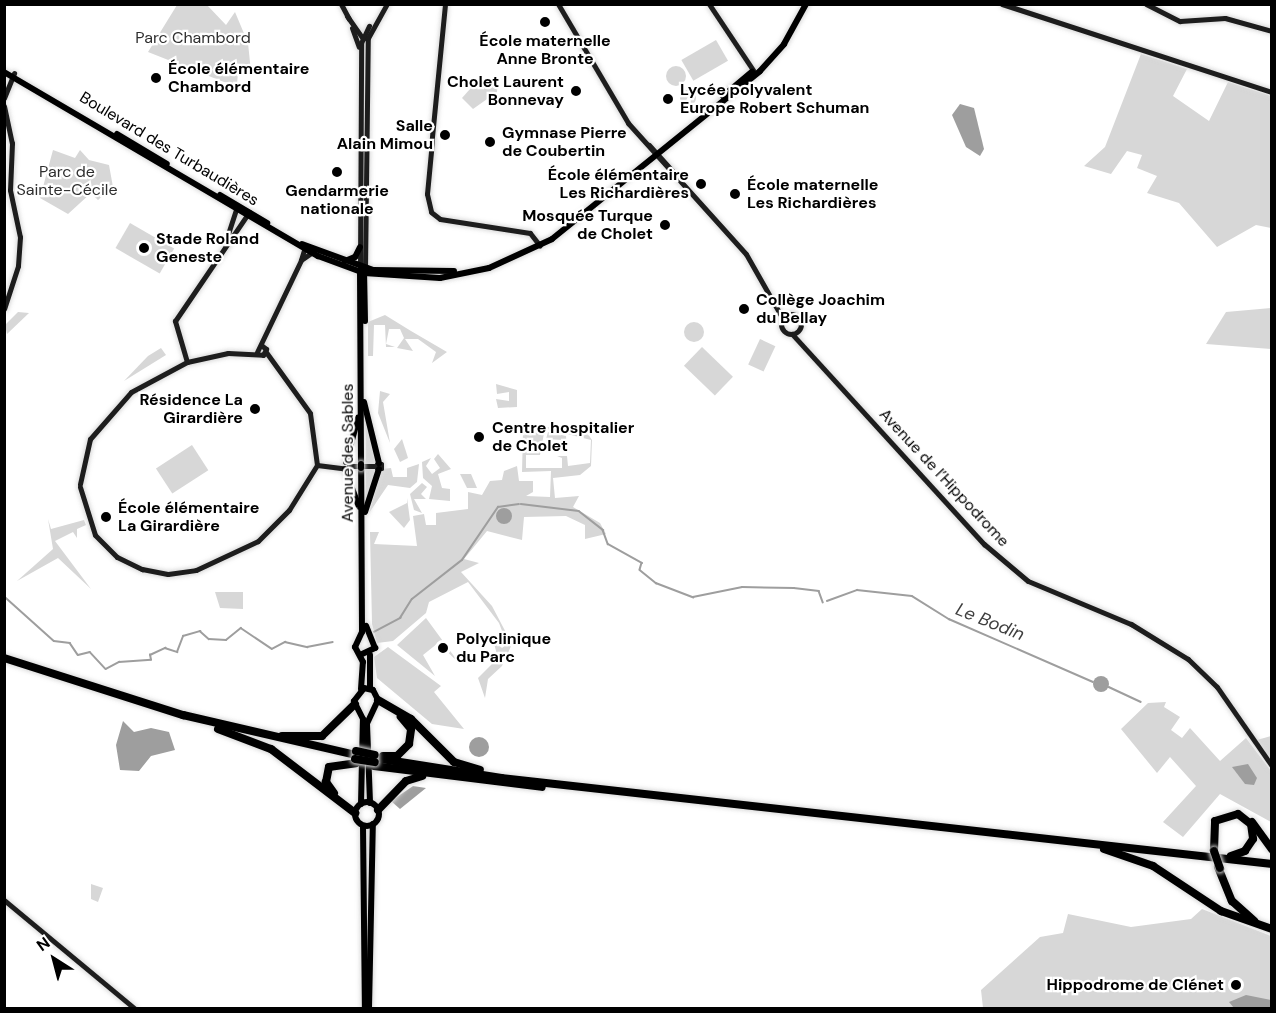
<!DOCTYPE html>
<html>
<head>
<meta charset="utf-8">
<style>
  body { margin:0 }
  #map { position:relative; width:1276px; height:1013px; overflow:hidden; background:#fff; font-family:"DM Sans",sans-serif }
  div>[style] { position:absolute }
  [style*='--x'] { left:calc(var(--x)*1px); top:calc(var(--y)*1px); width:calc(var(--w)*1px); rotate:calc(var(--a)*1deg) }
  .green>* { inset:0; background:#d7d7d7; transform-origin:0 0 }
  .round { border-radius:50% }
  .water>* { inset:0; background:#9e9e9e }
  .stream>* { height:1.5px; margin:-0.75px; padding:0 0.75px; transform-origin:0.75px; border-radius:0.75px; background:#9e9e9e }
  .roads { filter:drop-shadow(0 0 2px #dbdbdb) drop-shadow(0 0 2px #dbdbdb) }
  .secondary>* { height:5px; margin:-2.5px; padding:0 2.5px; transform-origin:2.5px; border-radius:2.5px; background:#1d1d1d }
  .secondary>.ring { margin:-2.5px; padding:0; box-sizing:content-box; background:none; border:5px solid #1d1d1d; border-radius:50% }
  .primary>* { height:6px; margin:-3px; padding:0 3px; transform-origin:3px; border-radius:3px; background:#000 }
  .primary>.ring { margin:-3px; padding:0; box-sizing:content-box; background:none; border:6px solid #000; border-radius:50% }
  .highway>* { height:8px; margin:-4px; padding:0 4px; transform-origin:4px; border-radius:4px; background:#000 }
  .bridges { filter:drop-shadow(0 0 2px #dbdbdb) drop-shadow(0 0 2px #dbdbdb) }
  .primary-bridge>* { height:6px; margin:-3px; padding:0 3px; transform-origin:3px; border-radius:3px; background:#000 }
  .highway-bridge>* { height:8px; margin:-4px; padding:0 4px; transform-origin:4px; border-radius:4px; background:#000 }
  .dots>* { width:16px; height:16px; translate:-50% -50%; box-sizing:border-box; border:3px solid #fff; border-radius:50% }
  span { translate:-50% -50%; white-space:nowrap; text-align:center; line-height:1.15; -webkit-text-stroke:4.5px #fff; paint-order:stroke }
  .park-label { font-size:16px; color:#2e2e2e }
  .poi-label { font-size:16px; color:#000; font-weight:700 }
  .left { translate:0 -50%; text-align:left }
  .right { translate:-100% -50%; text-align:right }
  .street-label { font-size:16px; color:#000 }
  .water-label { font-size:18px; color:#3f3f3f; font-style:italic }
  .frame { position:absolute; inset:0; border:6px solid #000; pointer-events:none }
  .north { position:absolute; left:24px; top:929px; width:60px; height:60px; -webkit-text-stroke:4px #fff; paint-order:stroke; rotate:324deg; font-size:16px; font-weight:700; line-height:24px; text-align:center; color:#000 }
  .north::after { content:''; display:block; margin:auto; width:21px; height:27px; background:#000; clip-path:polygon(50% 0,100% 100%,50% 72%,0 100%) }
</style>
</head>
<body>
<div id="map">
  <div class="green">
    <div style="clip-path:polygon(177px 5px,207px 5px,226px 25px,235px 12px,248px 43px,251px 72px,238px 73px,237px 84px,224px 82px,148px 52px)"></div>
    <div style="left:716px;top:40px;width:24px;height:40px;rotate:60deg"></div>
    <div style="clip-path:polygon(1141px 54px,1187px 69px,1173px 96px,1209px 121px,1228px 82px,1271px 96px,1271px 228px,1256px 225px,1217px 247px,1179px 203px,1147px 193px,1157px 176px,1137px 168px,1142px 155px,1127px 151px,1111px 174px,1084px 166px,1105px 147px)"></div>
    <div class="round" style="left:666px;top:66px;width:20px;height:20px"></div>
    <div style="clip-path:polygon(478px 80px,498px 81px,497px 92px,473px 109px,462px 98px)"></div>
    <div class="round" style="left:680px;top:90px;width:16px;height:16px"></div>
    <div style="clip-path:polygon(53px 150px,75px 158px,80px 150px,89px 160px,109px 165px,113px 187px,98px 200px,91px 193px,68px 214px,40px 198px)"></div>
    <div style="left:130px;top:223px;width:51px;height:29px;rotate:30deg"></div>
    <div style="clip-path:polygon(1271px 308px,1271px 349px,1206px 344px,1226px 312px)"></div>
    <div style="clip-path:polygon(18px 312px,29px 313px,7px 334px,5px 325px)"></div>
    <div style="clip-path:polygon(385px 315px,411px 331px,447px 352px,432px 363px,436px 352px,418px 339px,405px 339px,413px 351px,397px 348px,404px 338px,400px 329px,389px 329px,386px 344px,395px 347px,386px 347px,385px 325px,374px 325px,373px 356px,368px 356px,368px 322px)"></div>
    <div class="round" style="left:684px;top:322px;width:20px;height:20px"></div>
    <div style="left:760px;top:339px;width:17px;height:28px;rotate:25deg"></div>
    <div style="left:702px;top:347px;width:43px;height:26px;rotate:44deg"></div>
    <div style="clip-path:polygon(161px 348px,166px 355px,124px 381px,148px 356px)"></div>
    <div style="clip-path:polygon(496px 384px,517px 390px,517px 407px,498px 408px,496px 399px,509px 401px,509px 392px,497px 394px)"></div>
    <div style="clip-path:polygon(380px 391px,390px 394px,383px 402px,390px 443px,378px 413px)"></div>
    <div style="clip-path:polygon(366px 422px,377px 460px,374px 464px,366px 464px)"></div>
    <div style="clip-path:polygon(524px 423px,588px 434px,592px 440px,591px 466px,580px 475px,553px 478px,555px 498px,579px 496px,573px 507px,600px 523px,606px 534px,585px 539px,585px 525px,566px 516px,524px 517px,522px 540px,487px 531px,464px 559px,479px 563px,461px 572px,492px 606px,512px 644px,502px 666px,488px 679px,485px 698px,478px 678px,498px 658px,493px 640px,502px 648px,507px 644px,499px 623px,468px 582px,429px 602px,426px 613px,393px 641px,377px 643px,372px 624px,370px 532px,379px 532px,374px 544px,417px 546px,413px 516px,424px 514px,426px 525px,436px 525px,436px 513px,468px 509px,468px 492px,482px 495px,490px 481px,502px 480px,504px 471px,517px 466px,519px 481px,533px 481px,533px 492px,526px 496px,550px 497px,551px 471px,522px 472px,523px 432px,544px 433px,540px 455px,526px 455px,526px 468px,562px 468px,562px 458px,557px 456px,567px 456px,568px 466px,590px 463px,591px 440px)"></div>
    <div style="clip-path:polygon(548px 432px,566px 436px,567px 450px,557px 451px,562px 450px,562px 440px,546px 439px)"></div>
    <div style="clip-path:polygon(402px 439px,408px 458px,400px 462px,394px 449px)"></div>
    <div style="left:192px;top:445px;width:30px;height:43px;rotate:57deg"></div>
    <div style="clip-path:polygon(438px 454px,451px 469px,438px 474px,442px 488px,450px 489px,450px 501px,429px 499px,432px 486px,423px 478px,422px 462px,431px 458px,426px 466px,432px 474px,440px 468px,434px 459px)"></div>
    <div style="clip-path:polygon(419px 464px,417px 482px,410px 488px,388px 485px,369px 513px,382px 469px,391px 468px,393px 477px,407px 477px,407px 468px)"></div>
    <div style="clip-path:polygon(366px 468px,376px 470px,366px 502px)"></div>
    <div style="clip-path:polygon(460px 474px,471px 474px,477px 488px,467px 488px)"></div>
    <div style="clip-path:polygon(422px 483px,427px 487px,421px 494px,426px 499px,414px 499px,422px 513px,414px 510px,410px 494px)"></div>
    <div style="clip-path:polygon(407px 498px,410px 520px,404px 528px,389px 512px,407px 503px)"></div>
    <div style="clip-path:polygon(48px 519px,51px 529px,84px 520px,86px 525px,77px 529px,77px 538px,73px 532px,55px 541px,91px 589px,58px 558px,17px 581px,53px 549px)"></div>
    <div style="clip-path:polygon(215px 592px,243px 592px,243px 609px,220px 608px)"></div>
    <div style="clip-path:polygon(426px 618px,459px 663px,438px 643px,423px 655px,435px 676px,397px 645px)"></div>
    <div style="clip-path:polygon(388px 647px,441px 686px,434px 692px,464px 729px,432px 724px,377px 678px,374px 657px)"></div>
    <div style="clip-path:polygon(1166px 702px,1164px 707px,1180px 717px,1171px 730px,1182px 738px,1190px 728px,1220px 761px,1246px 738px,1271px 771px,1271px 822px,1220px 794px,1183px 837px,1163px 822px,1196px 786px,1170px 757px,1157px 773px,1121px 729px,1148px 703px)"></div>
    <div style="clip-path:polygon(1271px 736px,1272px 736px,1271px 760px,1257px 740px)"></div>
    <div style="clip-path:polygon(91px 884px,103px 888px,98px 902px,91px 899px)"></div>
    <div style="clip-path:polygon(1202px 909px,1271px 936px,1271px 1008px,983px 1008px,981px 990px,1040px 937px,1063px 933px,1068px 914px,1131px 927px,1191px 919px)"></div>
  </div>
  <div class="water">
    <div style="clip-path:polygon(960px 104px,974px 108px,984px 149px,980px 156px,966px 147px,952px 115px)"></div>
    <div class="round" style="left:496px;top:508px;width:16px;height:16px"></div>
    <div class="round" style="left:1093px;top:676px;width:16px;height:16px"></div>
    <div style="clip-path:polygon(123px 721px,134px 732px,151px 728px,169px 732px,175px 750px,151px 756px,139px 771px,120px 770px,116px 745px)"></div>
    <div class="round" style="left:469px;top:737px;width:20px;height:20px"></div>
    <div style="clip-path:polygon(1248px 764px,1257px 778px,1254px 785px,1245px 784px,1232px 767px)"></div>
    <div style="clip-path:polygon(413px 786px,426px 788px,400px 809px,391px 801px)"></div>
    <div style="clip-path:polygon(1246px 995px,1271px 1000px,1271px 1008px,1234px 1008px,1229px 1002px)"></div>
  </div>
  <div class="stream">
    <div style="--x:521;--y:504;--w:58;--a:6.9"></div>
    <div style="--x:579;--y:511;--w:31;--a:38"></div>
    <div style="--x:603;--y:530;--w:15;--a:70"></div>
    <div style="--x:608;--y:544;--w:39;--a:29"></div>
    <div style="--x:642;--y:563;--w:7;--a:106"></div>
    <div style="--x:640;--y:570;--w:21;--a:39"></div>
    <div style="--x:656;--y:583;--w:40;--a:21"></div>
    <div style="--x:693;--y:597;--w:50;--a:-11.5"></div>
    <div style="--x:742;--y:587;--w:52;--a:1.1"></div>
    <div style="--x:794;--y:588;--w:25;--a:7"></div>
    <div style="--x:819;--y:591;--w:12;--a:70"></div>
    <div style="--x:4;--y:596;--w:67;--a:42"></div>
    <div style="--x:54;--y:641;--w:16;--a:7"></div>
    <div style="--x:70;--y:643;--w:14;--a:56"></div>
    <div style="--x:78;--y:655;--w:12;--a:-14"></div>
    <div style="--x:90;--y:652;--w:23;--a:47"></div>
    <div style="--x:106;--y:669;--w:15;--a:-28"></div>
    <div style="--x:119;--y:662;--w:32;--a:-4"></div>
    <div style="--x:151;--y:660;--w:5;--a:-101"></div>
    <div style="--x:150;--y:655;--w:17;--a:-25"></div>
    <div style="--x:165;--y:648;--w:13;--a:18"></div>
    <div style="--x:177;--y:652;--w:17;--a:-69"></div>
    <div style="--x:183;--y:636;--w:18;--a:-16"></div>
    <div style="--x:200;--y:631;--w:12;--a:42"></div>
    <div style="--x:209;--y:639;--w:17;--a:3"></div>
    <div style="--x:226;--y:640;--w:19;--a:-39"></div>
    <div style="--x:241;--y:628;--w:37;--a:34"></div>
    <div style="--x:272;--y:649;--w:15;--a:-28"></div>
    <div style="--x:285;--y:642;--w:23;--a:13"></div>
    <div style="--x:307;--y:647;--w:26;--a:-11"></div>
    <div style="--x:827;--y:601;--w:32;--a:-20"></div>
    <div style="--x:857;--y:590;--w:55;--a:6.2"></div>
    <div style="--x:912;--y:596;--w:44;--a:31.9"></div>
    <div style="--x:949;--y:619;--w:157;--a:23.6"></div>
    <div style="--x:374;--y:632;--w:30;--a:-28"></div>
    <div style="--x:400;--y:618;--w:22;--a:-58"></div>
    <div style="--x:412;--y:599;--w:63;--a:-38"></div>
    <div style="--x:462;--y:560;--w:64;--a:-55.8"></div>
    <div style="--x:498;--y:507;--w:21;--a:-8"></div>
    <div style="--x:1109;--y:687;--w:35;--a:25"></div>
  </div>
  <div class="roads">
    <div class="secondary">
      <div style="--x:341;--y:4;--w:17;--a:62"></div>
      <div style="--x:558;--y:4;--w:138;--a:59.5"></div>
      <div style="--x:628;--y:123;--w:176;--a:48"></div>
      <div style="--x:746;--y:254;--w:75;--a:60.4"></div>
      <div style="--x:709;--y:4;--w:83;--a:56.3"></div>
      <div style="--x:1002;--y:4;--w:284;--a:18.1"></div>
      <div style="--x:1146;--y:4;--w:38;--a:27"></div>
      <div style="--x:1180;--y:21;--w:45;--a:-3.8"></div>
      <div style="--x:1225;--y:18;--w:49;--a:15.5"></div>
      <div style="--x:347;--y:16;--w:28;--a:55"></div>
      <div style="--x:352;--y:28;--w:20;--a:70"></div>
      <div style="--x:4;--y:98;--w:27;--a:-68"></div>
      <div style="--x:4;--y:106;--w:38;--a:78"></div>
      <div style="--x:12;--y:143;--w:47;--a:92.4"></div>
      <div style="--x:10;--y:190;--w:48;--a:78"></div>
      <div style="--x:20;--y:237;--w:29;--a:94"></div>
      <div style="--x:18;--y:266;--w:45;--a:108"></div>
      <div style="--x:432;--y:141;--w:53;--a:95.4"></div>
      <div style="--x:427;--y:194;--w:18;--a:77"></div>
      <div style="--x:431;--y:212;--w:11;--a:38"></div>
      <div style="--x:440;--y:219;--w:91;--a:8.8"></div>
      <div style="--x:530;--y:233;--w:16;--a:52"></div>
      <div style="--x:649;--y:145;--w:42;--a:47.9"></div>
      <div style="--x:431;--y:147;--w:144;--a:-84.4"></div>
      <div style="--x:228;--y:234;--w:29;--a:-72"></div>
      <div style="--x:310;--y:249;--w:6;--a:171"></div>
      <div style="--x:304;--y:250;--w:10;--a:107"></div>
      <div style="--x:301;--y:260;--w:12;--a:-35"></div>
      <div style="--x:360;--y:267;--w:224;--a:-89.7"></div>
      <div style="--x:361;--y:43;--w:19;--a:-65"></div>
      <div style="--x:365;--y:268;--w:230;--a:-89.3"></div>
      <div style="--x:368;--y:38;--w:39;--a:-61"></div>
      <div class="ring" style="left:781px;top:314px;width:15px;height:15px"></div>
      <div style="--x:792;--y:334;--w:285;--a:47.6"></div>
      <div style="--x:984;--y:544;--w:57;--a:40.1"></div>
      <div style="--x:1028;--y:581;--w:112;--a:22.7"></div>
      <div style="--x:1131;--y:624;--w:67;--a:31.6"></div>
      <div style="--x:1188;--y:659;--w:40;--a:44"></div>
      <div style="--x:1217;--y:687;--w:96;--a:55.2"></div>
      <div style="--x:257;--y:352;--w:102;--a:-64.4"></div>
      <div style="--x:187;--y:362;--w:43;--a:-106.3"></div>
      <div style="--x:175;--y:321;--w:132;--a:-55.8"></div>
      <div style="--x:377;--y:464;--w:4;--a:0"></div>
      <div style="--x:381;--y:464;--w:4;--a:90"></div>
      <div style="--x:381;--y:468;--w:4;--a:180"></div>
      <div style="--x:377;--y:468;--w:4;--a:-90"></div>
      <div style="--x:317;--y:465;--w:26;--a:7"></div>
      <div style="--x:349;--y:466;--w:27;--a:0"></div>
      <div style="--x:80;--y:484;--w:46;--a:-77.5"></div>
      <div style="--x:90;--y:439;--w:62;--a:-48.9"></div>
      <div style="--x:131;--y:392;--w:64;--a:-28.2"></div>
      <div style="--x:187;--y:362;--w:42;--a:-12.4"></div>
      <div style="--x:228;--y:353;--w:35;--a:3"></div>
      <div style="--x:263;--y:355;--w:7;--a:-63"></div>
      <div style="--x:266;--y:349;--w:6;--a:-141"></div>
      <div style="--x:80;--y:487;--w:50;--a:72.6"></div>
      <div style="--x:95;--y:535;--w:31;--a:45"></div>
      <div style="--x:117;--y:557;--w:28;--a:26"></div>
      <div style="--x:142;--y:569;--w:26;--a:11"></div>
      <div style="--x:168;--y:574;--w:28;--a:-8"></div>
      <div style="--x:196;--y:570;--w:68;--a:-25.1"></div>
      <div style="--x:258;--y:541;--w:44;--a:-45"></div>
      <div style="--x:289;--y:510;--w:53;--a:-58.1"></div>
      <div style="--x:317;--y:465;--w:52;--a:-97.7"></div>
      <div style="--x:310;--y:413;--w:75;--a:-125.8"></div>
      <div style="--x:4;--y:900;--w:169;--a:39.7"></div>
    </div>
    <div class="primary">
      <div style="--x:4;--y:72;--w:364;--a:30.4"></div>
      <div style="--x:318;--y:256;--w:49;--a:20.3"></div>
      <div style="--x:364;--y:273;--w:76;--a:3.8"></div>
      <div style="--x:440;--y:278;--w:50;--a:-11.5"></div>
      <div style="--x:489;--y:268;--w:69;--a:-24.7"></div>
      <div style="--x:552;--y:239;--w:267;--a:-38.9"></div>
      <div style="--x:760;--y:71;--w:36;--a:-48"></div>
      <div style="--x:784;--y:44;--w:46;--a:-61.2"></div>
      <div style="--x:723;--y:96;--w:38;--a:-40"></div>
      <div style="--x:117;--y:134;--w:58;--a:31"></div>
      <div style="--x:220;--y:195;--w:55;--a:30.8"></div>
      <div style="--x:302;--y:244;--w:76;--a:20.1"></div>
      <div style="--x:373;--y:270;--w:81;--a:0.7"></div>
      <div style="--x:345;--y:261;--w:11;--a:-22"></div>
      <div style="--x:355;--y:257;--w:11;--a:-63"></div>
      <div style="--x:364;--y:269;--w:52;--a:88.9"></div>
      <div style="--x:360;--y:271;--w:193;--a:89.7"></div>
      <div style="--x:364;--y:402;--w:63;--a:76.2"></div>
      <div style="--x:346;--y:462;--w:46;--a:-74.7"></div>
      <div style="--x:345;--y:469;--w:40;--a:69.8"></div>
      <div style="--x:365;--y:512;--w:45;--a:-72"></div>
      <div style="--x:360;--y:655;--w:17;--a:-25"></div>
      <div style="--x:375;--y:648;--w:24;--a:-112"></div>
      <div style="--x:370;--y:655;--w:34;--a:90"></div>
      <div style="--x:361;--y:689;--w:27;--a:-86"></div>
      <div style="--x:363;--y:662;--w:17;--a:-118"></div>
      <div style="--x:355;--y:647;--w:17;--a:-65"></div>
      <div style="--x:362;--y:632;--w:164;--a:-90.3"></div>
      <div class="ring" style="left:355px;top:802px;width:18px;height:18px"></div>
      <div style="--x:361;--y:804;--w:85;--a:-88.7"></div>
      <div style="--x:363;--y:719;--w:20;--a:-117"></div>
      <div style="--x:354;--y:701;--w:16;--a:-52"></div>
      <div style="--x:364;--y:688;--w:9;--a:13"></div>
      <div style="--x:373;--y:690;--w:11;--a:63"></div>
      <div style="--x:378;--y:700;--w:26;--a:115"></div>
      <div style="--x:367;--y:724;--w:79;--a:87.8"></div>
      <div style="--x:363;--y:826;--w:182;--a:89.4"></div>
      <div style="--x:369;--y:1008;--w:184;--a:-88.8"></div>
    </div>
    <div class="highway">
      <div style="--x:4;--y:658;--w:188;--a:17.7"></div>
      <div style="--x:183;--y:715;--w:178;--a:13"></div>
      <div style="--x:378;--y:700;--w:38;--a:30"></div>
      <div style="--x:411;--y:719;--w:61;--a:45"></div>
      <div style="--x:454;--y:762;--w:27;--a:17"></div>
      <div style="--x:218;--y:729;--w:57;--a:20.7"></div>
      <div style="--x:271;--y:749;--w:106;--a:37.3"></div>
      <div style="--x:282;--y:736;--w:40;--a:0"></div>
      <div style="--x:322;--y:736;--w:46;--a:-44.1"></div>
      <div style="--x:383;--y:756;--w:14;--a:0"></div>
      <div style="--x:397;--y:756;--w:17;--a:-45"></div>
      <div style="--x:409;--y:744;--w:15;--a:-82"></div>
      <div style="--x:411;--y:729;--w:16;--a:-130"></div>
      <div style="--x:375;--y:758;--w:128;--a:9"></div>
      <div style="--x:501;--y:778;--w:776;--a:6.36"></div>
      <div style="--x:374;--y:766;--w:169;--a:7.1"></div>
      <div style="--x:334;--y:793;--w:14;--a:-126"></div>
      <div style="--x:326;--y:782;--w:15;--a:-79"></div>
      <div style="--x:329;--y:767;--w:27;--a:-8"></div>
      <div style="--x:378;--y:810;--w:40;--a:-46"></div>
      <div style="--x:406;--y:781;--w:17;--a:-17"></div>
      <div style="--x:1252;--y:822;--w:34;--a:54"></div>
      <div style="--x:1104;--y:849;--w:52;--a:19.1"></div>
      <div style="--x:1153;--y:866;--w:82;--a:33.5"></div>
      <div style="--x:1221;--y:911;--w:54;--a:19.4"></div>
      <div style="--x:1214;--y:851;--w:30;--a:-88"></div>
      <div style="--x:1215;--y:821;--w:24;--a:-17"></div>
      <div style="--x:1238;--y:814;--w:16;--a:38"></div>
      <div style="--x:1251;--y:824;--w:15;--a:82"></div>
      <div style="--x:1253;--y:839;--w:14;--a:124"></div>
      <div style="--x:1245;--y:851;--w:15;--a:160"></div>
      <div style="--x:1218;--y:867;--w:37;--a:68"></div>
      <div style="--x:1232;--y:901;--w:30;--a:42"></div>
    </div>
  </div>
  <div class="bridges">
    <div class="primary-bridge">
      <div style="--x:361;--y:464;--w:4;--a:90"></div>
    </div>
    <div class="highway-bridge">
      <div style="--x:356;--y:751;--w:19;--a:12"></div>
      <div style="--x:355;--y:759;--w:20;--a:9"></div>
      <div style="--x:1214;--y:851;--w:18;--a:71"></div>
    </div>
  </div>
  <div class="dots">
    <div style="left:545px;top:22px;background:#000"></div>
    <div style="left:156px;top:78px;background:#000"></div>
    <div style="left:576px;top:91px;background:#000"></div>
    <div style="left:668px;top:99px;background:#000"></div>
    <div style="left:445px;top:135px;background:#000"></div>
    <div style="left:490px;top:142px;background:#000"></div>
    <div style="left:337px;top:172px;background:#000"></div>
    <div style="left:701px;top:184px;background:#000"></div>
    <div style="left:735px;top:194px;background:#000"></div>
    <div style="left:665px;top:225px;background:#000"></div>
    <div style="left:144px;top:248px;background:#000"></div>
    <div style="left:744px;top:309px;background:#000"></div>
    <div style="left:255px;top:409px;background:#000"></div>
    <div style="left:479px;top:437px;background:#000"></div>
    <div style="left:106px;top:517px;background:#000"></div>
    <div style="left:443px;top:648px;background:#000"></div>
    <div style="left:1236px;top:985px;background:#000"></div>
  </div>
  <div class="park-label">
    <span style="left:193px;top:38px">Parc Chambord</span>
    <span style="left:67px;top:181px">Parc de<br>Sainte-Cécile</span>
  </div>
  <div class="poi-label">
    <span style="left:545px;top:50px">École maternelle<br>Anne Bronte</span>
    <span class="left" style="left:168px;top:78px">École élémentaire<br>Chambord</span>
    <span class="right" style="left:564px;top:91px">Cholet Laurent<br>Bonnevay</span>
    <span class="left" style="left:680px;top:99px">Lycée polyvalent<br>Europe Robert Schuman</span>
    <span class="right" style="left:433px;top:135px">Salle<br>Alain Mimou</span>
    <span class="left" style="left:502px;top:142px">Gymnase Pierre<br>de Coubertin</span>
    <span class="right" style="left:689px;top:184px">École élémentaire<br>Les Richardières</span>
    <span class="left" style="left:747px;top:194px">École maternelle<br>Les Richardières</span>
    <span style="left:337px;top:200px">Gendarmerie<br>nationale</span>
    <span class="right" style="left:653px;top:225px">Mosquée Turque<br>de Cholet</span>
    <span class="left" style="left:156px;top:248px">Stade Roland<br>Geneste</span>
    <span class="left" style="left:756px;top:309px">Collège Joachim<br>du Bellay</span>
    <span class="right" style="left:243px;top:409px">Résidence La<br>Girardière</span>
    <span class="left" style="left:492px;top:437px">Centre hospitalier<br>de Cholet</span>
    <span class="left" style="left:118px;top:517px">École élémentaire<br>La Girardière</span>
    <span class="left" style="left:456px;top:648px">Polyclinique<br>du Parc</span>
    <span class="right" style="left:1224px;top:985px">Hippodrome de Clénet</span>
  </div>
  <div class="street-label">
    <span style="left:169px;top:149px;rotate:31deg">Boulevard des Turbaudières</span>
    <span style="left:348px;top:453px;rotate:-90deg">Avenue des Sables</span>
    <span style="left:944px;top:478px;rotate:47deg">Avenue de l’Hippodrome</span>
  </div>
  <div class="water-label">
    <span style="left:990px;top:622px;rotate:22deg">Le Bodin</span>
  </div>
  <div class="frame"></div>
  <div class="north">N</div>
</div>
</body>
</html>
